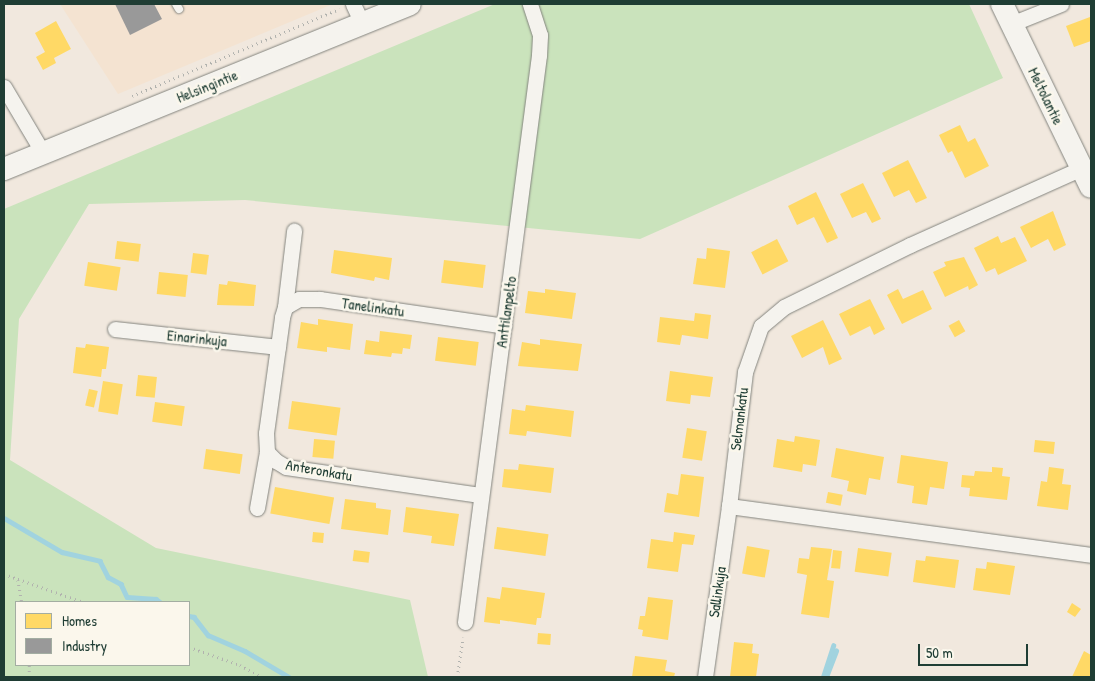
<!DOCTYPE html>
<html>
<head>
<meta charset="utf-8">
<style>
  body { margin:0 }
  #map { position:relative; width:1095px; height:681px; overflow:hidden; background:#f1e8de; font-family:"Patrick Hand",sans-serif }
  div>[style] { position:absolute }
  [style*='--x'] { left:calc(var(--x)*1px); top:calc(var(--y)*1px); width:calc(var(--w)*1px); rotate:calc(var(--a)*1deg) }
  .built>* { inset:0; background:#f4e3d1 }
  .green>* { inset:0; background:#cae3bc }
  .homes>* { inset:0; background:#ffd966; transform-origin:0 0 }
  .industry>* { inset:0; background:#999 }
  .stream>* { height:4.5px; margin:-2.25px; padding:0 2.25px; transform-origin:2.25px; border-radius:2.25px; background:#a1d3df }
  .path>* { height:2.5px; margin-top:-1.25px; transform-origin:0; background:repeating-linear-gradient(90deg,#b1b2ae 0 1px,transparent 0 5px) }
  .roads { filter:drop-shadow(0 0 1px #83847e) drop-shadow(0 0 1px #83847e) }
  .lane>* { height:8px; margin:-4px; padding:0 4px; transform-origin:4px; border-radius:4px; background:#f5f3ee }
  .street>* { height:15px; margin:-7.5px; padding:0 7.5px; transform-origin:7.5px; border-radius:7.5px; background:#f5f3ee }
  .secondary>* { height:22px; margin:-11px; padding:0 11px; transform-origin:11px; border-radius:11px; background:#f5f3ee }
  span { translate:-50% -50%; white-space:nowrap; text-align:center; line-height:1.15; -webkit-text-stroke:5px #fbf7ec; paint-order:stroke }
  .street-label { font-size:15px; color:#1f3d34 }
  .frame { position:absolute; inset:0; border:5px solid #1f3d34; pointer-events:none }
  .legend { position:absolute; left:15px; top:601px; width:175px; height:65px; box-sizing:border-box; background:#fbf7ec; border:1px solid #a3ada2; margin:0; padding:6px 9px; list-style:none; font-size:15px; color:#1f3d34 }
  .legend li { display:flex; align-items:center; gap:10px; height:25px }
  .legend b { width:25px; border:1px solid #a3ada2 }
  .scale { position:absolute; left:918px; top:644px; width:110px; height:22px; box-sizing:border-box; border:2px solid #1f3d34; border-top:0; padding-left:6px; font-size:15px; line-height:18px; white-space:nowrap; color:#1f3d34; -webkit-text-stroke:4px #fbf7ec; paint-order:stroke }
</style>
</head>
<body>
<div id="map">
  <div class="built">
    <div style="clip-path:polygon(60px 4px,333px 4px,118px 94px)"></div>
  </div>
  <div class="green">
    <div style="clip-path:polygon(evenodd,495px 4px,969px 4px,1003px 78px,640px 239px,245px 200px,89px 204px,19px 319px,10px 460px,156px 548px,410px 600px,428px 677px,4px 677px,4px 209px,495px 4px,16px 602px,189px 602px,189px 665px,16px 665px,16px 602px)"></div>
  </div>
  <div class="homes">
    <div style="clip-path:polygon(1090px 17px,1091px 41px,1074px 47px,1066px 26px)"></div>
    <div style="clip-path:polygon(56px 21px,71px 49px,54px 58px,56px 63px,43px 70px,36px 57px,45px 52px,35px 33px)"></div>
    <div style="clip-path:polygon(960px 125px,968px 142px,975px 138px,989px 166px,965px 178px,952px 151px,948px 153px,939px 135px)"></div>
    <div style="clip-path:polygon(908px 160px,927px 198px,916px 203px,909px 190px,894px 197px,882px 173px)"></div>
    <div style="clip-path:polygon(863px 183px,881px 219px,872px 223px,866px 212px,852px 218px,840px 194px)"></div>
    <div style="clip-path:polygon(816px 192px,838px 238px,827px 243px,814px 217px,797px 225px,788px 206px)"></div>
    <div style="clip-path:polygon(1053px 211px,1066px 245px,1054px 251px,1048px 239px,1031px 248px,1020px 227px)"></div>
    <div style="clip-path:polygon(998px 236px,1001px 243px,1015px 237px,1027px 261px,998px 275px,995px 268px,986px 272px,974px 248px)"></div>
    <div style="left:777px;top:239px;width:25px;height:29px;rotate:63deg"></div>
    <div style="left:117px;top:241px;width:24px;height:18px;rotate:7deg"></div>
    <div style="clip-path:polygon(707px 248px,730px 251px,725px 288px,693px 284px,697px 258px,706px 259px)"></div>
    <div style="clip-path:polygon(334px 250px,392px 258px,389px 280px,375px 277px,374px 281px,331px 273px)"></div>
    <div style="left:193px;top:253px;width:16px;height:20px;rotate:7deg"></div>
    <div style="clip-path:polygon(964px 257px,978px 285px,969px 290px,968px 286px,945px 297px,933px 272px,946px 266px,944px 262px)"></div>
    <div style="left:444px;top:260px;width:42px;height:23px;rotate:7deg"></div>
    <div style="left:88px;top:262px;width:33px;height:24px;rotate:9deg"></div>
    <div style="left:159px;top:272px;width:29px;height:22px;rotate:6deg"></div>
    <div style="clip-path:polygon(228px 281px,256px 285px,254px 306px,217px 305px,219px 284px,227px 285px)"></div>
    <div style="clip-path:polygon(545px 289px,576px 293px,572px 319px,525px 313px,528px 291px,545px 293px)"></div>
    <div style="clip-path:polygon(898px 289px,903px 299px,923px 290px,932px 309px,902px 324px,887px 295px)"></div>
    <div style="clip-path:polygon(870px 299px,885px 329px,874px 335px,870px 326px,850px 336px,839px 314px)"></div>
    <div style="clip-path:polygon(695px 313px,711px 315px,708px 339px,682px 335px,680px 345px,657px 342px,660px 317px,694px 321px)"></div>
    <div style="clip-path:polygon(318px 319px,353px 324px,350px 350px,327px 347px,327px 352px,297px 348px,301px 322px,318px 325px)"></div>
    <div style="clip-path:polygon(823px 320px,842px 359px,829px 365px,823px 347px,802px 358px,791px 336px)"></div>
    <div style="left:959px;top:320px;width:13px;height:12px;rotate:61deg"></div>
    <div style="clip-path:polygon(380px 331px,412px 335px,410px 349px,403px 348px,402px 354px,392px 353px,391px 357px,364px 354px,366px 340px,379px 342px)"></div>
    <div style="left:438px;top:337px;width:41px;height:24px;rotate:7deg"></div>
    <div style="clip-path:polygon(540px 339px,582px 344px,578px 371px,518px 366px,522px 342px,540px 345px)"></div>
    <div style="clip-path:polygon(86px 344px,109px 347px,106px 369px,102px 369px,101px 377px,73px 373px,76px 347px,85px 348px)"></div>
    <div style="clip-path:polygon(670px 371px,713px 377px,710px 397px,691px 395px,690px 404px,666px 401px)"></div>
    <div style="left:138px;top:375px;width:19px;height:21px;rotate:6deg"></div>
    <div style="left:103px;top:381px;width:20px;height:31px;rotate:9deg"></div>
    <div style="left:89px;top:389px;width:9px;height:17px;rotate:13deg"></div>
    <div style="left:292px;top:401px;width:49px;height:28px;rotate:8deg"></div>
    <div style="left:155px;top:402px;width:30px;height:20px;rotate:8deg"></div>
    <div style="clip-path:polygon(526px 405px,574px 411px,571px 437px,527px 431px,526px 436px,509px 434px,512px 409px,525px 411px)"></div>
    <div style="left:687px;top:428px;width:20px;height:30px;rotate:9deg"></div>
    <div style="clip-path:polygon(795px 436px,820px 440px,816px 466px,803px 464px,802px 472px,773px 467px,777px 439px,794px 442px)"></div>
    <div style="left:314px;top:439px;width:21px;height:18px;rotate:5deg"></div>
    <div style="left:1035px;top:440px;width:20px;height:12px;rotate:6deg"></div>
    <div style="clip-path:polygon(836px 448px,884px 457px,880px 480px,869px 478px,866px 495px,847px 491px,849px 481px,831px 477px)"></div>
    <div style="left:206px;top:449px;width:37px;height:20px;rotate:8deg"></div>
    <div style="clip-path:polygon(901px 455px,948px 462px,944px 489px,930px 487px,927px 505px,912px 503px,914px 486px,897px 483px)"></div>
    <div style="clip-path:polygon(519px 464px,554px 468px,551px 493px,502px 487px,504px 469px,518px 470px)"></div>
    <div style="clip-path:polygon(992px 467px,1003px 468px,1002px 476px,1010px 477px,1007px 500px,969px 496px,970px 488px,961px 487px,962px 475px,974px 476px,975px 471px,992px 472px)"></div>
    <div style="clip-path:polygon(1049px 467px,1064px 469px,1062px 484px,1071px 485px,1068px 510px,1037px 506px,1041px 481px,1047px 482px)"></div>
    <div style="clip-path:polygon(681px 474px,704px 477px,699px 517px,664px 512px,667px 493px,678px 495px)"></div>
    <div style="left:275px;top:487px;width:60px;height:27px;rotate:10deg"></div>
    <div style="left:828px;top:492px;width:15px;height:11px;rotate:11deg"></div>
    <div style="clip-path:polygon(345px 499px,376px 503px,376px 508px,391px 510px,388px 535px,341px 529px)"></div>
    <div style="clip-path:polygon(406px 507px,459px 514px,454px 546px,431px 543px,432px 536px,403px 532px)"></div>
    <div style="left:497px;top:527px;width:52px;height:22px;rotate:8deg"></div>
    <div style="left:313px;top:532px;width:11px;height:10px;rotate:5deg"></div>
    <div style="clip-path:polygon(674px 532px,695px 535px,693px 545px,682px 544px,678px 572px,647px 568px,651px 539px,673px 542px)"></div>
    <div style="left:747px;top:546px;width:23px;height:28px;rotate:10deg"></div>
    <div style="clip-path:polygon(811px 547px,832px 549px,827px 580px,834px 581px,829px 618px,801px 614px,807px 575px,797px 573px,799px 558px,809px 559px)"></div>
    <div style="left:858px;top:548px;width:34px;height:24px;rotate:8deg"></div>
    <div style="left:354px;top:550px;width:16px;height:11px;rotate:7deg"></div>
    <div style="left:833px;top:550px;width:9px;height:18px;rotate:6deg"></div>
    <div style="clip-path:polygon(926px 556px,959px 560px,955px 588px,913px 582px,916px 560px,925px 561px)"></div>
    <div style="clip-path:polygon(987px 562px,1015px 566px,1010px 595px,973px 590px,976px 568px,986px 569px)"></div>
    <div style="clip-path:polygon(502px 587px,545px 593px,541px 618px,537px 618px,536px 625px,500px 620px,500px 624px,484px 622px,487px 597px,500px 599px)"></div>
    <div style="clip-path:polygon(648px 597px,673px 600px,668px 640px,642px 636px,643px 630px,638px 629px,640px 616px,645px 616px)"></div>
    <div style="clip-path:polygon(1072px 603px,1081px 609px,1075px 617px,1067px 612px)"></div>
    <div style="left:538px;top:633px;width:13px;height:11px;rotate:4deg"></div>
    <div style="clip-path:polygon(734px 642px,753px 644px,752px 653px,759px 654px,756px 677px,730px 677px)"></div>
    <div style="clip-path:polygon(1084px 651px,1091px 655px,1091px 677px,1072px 677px)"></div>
    <div style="clip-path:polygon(635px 656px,667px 660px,665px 671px,675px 673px,674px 677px,632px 677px)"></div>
  </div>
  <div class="industry">
    <div style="clip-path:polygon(115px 4px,154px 4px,162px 19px,130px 35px)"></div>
  </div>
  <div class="stream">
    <div style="--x:4;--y:518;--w:67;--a:30.4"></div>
    <div style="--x:62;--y:552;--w:39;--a:13"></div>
    <div style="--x:100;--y:561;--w:18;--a:63"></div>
    <div style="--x:108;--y:577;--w:15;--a:28"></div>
    <div style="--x:121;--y:584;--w:14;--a:65"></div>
    <div style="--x:127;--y:597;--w:29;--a:4"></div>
    <div style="--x:156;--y:599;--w:5;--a:37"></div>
    <div style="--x:189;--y:616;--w:5;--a:11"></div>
    <div style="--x:194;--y:617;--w:23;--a:52"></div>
    <div style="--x:208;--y:635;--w:40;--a:23.4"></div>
    <div style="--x:245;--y:651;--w:51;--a:30.6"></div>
    <div style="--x:823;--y:677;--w:33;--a:-72"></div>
    <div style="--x:826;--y:677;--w:28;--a:-69"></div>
  </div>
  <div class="path">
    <div style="--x:132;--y:96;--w:225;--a:-22.8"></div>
    <div style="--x:4;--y:574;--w:84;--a:19.5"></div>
    <div style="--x:18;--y:580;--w:22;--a:80"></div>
    <div style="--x:189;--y:647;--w:54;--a:19.4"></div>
    <div style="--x:240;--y:665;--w:25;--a:29"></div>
    <div style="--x:29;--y:677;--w:12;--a:-90"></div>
    <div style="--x:457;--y:677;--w:40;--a:-81.5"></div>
  </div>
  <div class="roads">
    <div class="lane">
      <div style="--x:176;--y:4;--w:6;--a:59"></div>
    </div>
    <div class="street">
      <div style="--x:353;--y:4;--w:21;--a:65"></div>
      <div style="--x:1011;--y:24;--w:54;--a:-21.8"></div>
      <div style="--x:4;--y:87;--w:77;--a:59.4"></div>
      <div style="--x:1082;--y:168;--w:188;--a:155.9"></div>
      <div style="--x:910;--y:245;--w:140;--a:153.8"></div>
      <div style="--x:784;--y:307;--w:30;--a:140"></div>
      <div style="--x:761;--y:326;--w:49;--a:109.2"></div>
      <div style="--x:745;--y:372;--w:135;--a:96.8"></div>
      <div style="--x:729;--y:506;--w:365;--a:7.7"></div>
      <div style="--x:285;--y:307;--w:77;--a:-83.2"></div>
      <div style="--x:115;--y:329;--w:164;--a:6.3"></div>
      <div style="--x:480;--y:495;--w:196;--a:-171.8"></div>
      <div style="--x:286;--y:467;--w:12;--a:-149"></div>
      <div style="--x:276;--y:461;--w:13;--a:-135"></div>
      <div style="--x:267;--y:452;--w:19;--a:-93"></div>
      <div style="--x:266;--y:433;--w:117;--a:-82.1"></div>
      <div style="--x:282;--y:317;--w:10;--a:-73"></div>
      <div style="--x:285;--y:307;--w:16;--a:-30"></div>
      <div style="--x:299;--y:299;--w:21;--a:0"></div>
      <div style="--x:320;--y:299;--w:186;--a:8.3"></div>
      <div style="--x:257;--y:508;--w:57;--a:-79.9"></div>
      <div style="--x:465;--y:622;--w:572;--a:-82.56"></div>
      <div style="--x:539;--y:55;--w:20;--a:-87"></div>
      <div style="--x:540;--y:35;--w:33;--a:-108"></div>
      <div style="--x:705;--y:677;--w:173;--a:-82"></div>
    </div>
    <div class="secondary">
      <div style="--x:1002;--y:4;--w:203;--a:64.1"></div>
      <div style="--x:4;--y:169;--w:438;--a:-22.1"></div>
    </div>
  </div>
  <div class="street-label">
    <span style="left:207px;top:86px;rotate:-22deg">Helsingintie</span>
    <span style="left:1046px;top:96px;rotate:64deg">Meltolantie</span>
    <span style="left:373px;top:307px;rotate:8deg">Tanelinkatu</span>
    <span style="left:506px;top:312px;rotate:-82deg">Anttilanpelto</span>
    <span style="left:197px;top:338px;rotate:6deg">Einarinkuja</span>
    <span style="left:739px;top:419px;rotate:-83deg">Selmankatu</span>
    <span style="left:319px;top:470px;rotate:10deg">Anteronkatu</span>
    <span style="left:717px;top:592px;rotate:-82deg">Sallinkuja</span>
  </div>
  <div class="frame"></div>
  <ul class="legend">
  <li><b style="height:14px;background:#ffd966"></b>Homes</li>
  <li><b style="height:14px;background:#999"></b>Industry</li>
  </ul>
  <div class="scale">50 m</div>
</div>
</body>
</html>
